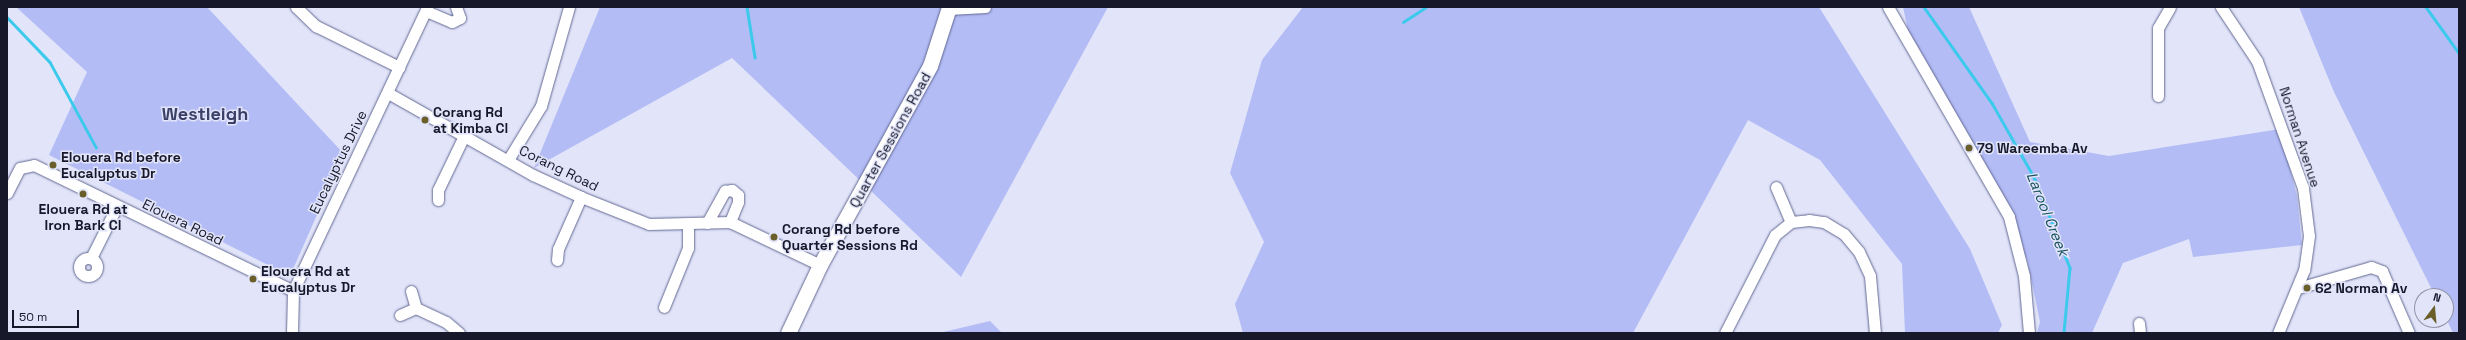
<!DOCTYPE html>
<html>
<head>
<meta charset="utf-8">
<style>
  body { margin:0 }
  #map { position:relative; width:2466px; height:340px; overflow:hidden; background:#e2e5f9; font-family:"Space Grotesk",sans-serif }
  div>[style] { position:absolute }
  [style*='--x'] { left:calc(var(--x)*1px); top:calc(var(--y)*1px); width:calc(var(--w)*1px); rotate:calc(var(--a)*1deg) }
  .green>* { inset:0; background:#b3bcf5 }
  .stream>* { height:2.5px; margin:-1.25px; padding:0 1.25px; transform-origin:1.25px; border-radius:1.25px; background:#3bcaec }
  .roads { filter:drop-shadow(0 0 1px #626893) drop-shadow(0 0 1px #626893) }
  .street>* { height:11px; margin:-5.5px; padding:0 5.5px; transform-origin:5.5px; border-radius:5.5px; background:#fff }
  .street>.ring { margin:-5.5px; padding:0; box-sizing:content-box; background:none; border:11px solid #fff; border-radius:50% }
  .secondary>* { height:15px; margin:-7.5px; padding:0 7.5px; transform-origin:7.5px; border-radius:7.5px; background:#fff }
  .dots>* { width:11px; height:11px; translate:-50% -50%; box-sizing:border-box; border:2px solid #e2e5f9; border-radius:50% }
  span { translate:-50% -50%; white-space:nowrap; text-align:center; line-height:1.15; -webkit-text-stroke:3px #e2e5f9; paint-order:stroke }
  .poi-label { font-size:14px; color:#17192b; font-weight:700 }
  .left { translate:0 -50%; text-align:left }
  .street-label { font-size:14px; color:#17192b }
  .water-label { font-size:15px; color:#17515f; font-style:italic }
  .district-label { font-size:18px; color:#3b4068; font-weight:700 }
  .frame { position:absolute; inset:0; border:8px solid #17192b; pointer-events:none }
  .north { position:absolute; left:2414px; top:288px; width:40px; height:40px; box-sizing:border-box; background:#e2e5f9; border:1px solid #9193a7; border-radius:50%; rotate:16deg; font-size:11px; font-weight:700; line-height:16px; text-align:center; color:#17192b }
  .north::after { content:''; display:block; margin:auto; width:14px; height:18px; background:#6a5f2b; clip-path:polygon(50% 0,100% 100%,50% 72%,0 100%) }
  .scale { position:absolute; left:12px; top:310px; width:67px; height:18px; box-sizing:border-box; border:2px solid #17192b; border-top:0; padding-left:5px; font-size:12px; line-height:14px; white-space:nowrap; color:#17192b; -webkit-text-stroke:3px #e2e5f9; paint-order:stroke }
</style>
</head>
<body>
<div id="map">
  <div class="green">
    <div style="clip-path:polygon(16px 7px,207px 7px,344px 154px,290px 276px,49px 155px,87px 72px)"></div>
    <div style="clip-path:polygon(600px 7px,1108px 7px,961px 277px,732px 58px,534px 168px)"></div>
    <div style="clip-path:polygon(1303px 7px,1819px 7px,1970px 249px,2002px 325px,1998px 333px,1905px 333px,1902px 264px,1820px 160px,1748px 120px,1633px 333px,1243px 333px,1235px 304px,1264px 242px,1230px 173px,1262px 60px)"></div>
    <div style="clip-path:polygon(1903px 7px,1969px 7px,2030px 142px,2109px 156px,2280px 129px,2297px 196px,2302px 245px,2193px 257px,2189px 239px,2123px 263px,2092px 333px,2037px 333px,2040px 322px,2027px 259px,1913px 54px)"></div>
    <div style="clip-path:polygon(2299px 7px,2459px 7px,2459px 333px,2453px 333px,2446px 318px,2446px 296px,2435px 296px,2334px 92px)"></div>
    <div style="clip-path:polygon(990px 321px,1002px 333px,939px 333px)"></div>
  </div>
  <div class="stream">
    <div style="--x:747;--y:7;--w:51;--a:80.9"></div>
    <div style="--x:1924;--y:7;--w:118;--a:54.7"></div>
    <div style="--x:1992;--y:103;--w:85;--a:60.4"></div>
    <div style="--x:2034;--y:177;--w:98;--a:68.4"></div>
    <div style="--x:2070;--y:268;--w:65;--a:95.3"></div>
    <div style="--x:2426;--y:7;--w:57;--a:54.3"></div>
    <div style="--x:7;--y:17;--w:62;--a:46.3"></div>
    <div style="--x:50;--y:62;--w:97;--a:61.6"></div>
    <div style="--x:1403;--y:22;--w:27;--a:-33"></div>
  </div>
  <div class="roads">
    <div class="street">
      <div style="--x:296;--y:7;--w:28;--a:44"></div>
      <div style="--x:316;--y:26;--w:93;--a:26.3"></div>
      <div style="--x:1888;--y:7;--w:242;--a:60"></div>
      <div style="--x:2009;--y:217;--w:61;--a:75.7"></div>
      <div style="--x:2024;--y:276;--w:57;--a:85"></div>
      <div style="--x:2221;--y:7;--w:65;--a:56.3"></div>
      <div style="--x:2257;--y:61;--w:135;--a:70.1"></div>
      <div style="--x:2303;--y:188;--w:48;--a:82.9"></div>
      <div style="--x:2309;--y:236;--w:34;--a:98"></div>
      <div style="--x:2304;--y:270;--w:68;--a:112.4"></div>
      <div style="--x:949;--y:9;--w:36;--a:-3"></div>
      <div style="--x:426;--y:11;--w:28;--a:23"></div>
      <div style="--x:452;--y:22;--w:9;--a:-27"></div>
      <div style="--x:460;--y:18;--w:12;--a:-110"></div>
      <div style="--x:388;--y:93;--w:167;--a:29.5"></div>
      <div style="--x:533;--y:175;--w:53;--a:24.6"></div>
      <div style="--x:581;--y:197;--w:73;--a:21.7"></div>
      <div style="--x:649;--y:224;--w:81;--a:-1.4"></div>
      <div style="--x:730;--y:222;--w:100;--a:25.5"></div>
      <div style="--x:2158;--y:96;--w:68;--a:-90"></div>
      <div style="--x:2158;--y:28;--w:24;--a:-60"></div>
      <div style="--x:508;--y:160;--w:63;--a:-58.6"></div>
      <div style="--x:541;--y:106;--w:103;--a:-74.2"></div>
      <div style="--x:1776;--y:187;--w:38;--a:67"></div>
      <div style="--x:7;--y:193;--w:28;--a:-63"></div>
      <div style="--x:20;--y:168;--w:14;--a:-12"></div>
      <div style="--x:34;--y:165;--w:288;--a:25.9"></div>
      <div style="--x:438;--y:200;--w:10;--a:-90"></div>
      <div style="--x:438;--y:190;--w:60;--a:-64.3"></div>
      <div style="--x:707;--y:223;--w:37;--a:-61"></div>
      <div style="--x:725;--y:191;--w:7;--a:-8"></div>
      <div style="--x:732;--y:190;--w:8;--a:40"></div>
      <div style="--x:738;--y:195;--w:7;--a:90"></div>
      <div style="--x:738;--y:202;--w:22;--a:112"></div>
      <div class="ring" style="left:79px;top:258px;width:7px;height:7px"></div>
      <div style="--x:91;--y:258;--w:58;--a:-63.4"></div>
      <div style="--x:557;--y:260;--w:11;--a:-85"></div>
      <div style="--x:558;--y:249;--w:57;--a:-66.1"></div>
      <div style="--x:2298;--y:288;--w:76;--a:-16"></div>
      <div style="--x:2371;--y:267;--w:12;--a:20"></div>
      <div style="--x:2382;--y:271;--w:68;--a:66.5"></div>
      <div style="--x:411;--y:291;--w:18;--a:74"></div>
      <div style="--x:416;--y:308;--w:33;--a:25"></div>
      <div style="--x:446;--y:322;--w:17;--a:40"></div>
      <div style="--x:664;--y:307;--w:64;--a:-67.9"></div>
      <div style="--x:688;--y:248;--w:23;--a:-90"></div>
      <div style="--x:400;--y:315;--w:17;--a:-24"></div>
      <div style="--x:2139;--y:323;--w:10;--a:84"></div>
      <div style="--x:292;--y:333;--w:42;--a:-88.6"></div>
      <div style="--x:293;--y:291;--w:314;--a:-64.7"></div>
      <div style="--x:1725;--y:333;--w:110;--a:-63"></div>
      <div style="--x:1775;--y:235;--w:21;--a:-39"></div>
      <div style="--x:1791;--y:222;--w:18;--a:-6"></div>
      <div style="--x:1809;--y:220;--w:15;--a:8"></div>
      <div style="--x:1824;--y:222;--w:23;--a:31"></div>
      <div style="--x:1844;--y:234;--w:23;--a:50"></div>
      <div style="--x:1859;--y:252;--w:26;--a:65"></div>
      <div style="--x:1870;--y:276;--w:57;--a:85"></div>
    </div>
    <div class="secondary">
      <div style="--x:788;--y:333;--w:75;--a:-64.8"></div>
      <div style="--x:820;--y:265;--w:227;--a:-61.1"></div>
      <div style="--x:930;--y:66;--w:62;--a:-72.1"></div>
    </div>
  </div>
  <div class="dots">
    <div style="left:425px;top:120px;background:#6a5f2b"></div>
    <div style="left:1969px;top:148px;background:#6a5f2b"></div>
    <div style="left:53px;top:165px;background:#6a5f2b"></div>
    <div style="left:83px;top:194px;background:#6a5f2b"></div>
    <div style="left:774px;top:237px;background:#6a5f2b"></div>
    <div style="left:253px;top:279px;background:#6a5f2b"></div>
    <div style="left:2307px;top:288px;background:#6a5f2b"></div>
  </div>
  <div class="poi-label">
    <span class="left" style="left:433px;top:120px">Corang Rd<br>at Kimba Cl</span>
    <span class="left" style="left:1977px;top:148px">79 Wareemba Av</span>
    <span class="left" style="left:61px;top:165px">Elouera Rd before<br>Eucalyptus Dr</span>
    <span style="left:83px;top:217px">Elouera Rd at<br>Iron Bark Cl</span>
    <span class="left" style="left:782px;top:237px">Corang Rd before<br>Quarter Sessions Rd</span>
    <span class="left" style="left:261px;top:279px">Elouera Rd at<br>Eucalyptus Dr</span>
    <span class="left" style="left:2315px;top:288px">62 Norman Av</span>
  </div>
  <div class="street-label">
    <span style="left:2300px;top:137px;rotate:72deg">Norman Avenue</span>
    <span style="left:890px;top:140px;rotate:-61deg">Quarter Sessions Road</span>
    <span style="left:338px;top:162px;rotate:-64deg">Eucalyptus Drive</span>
    <span style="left:559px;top:168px;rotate:26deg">Corang Road</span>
    <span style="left:183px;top:222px;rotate:26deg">Elouera Road</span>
  </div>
  <div class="water-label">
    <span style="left:2048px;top:214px;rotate:68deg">Larool Creek</span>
  </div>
  <div class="district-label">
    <span style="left:205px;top:114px">Westleigh</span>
  </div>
  <div class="frame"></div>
  <div class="north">N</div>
  <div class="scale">50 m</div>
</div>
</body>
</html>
